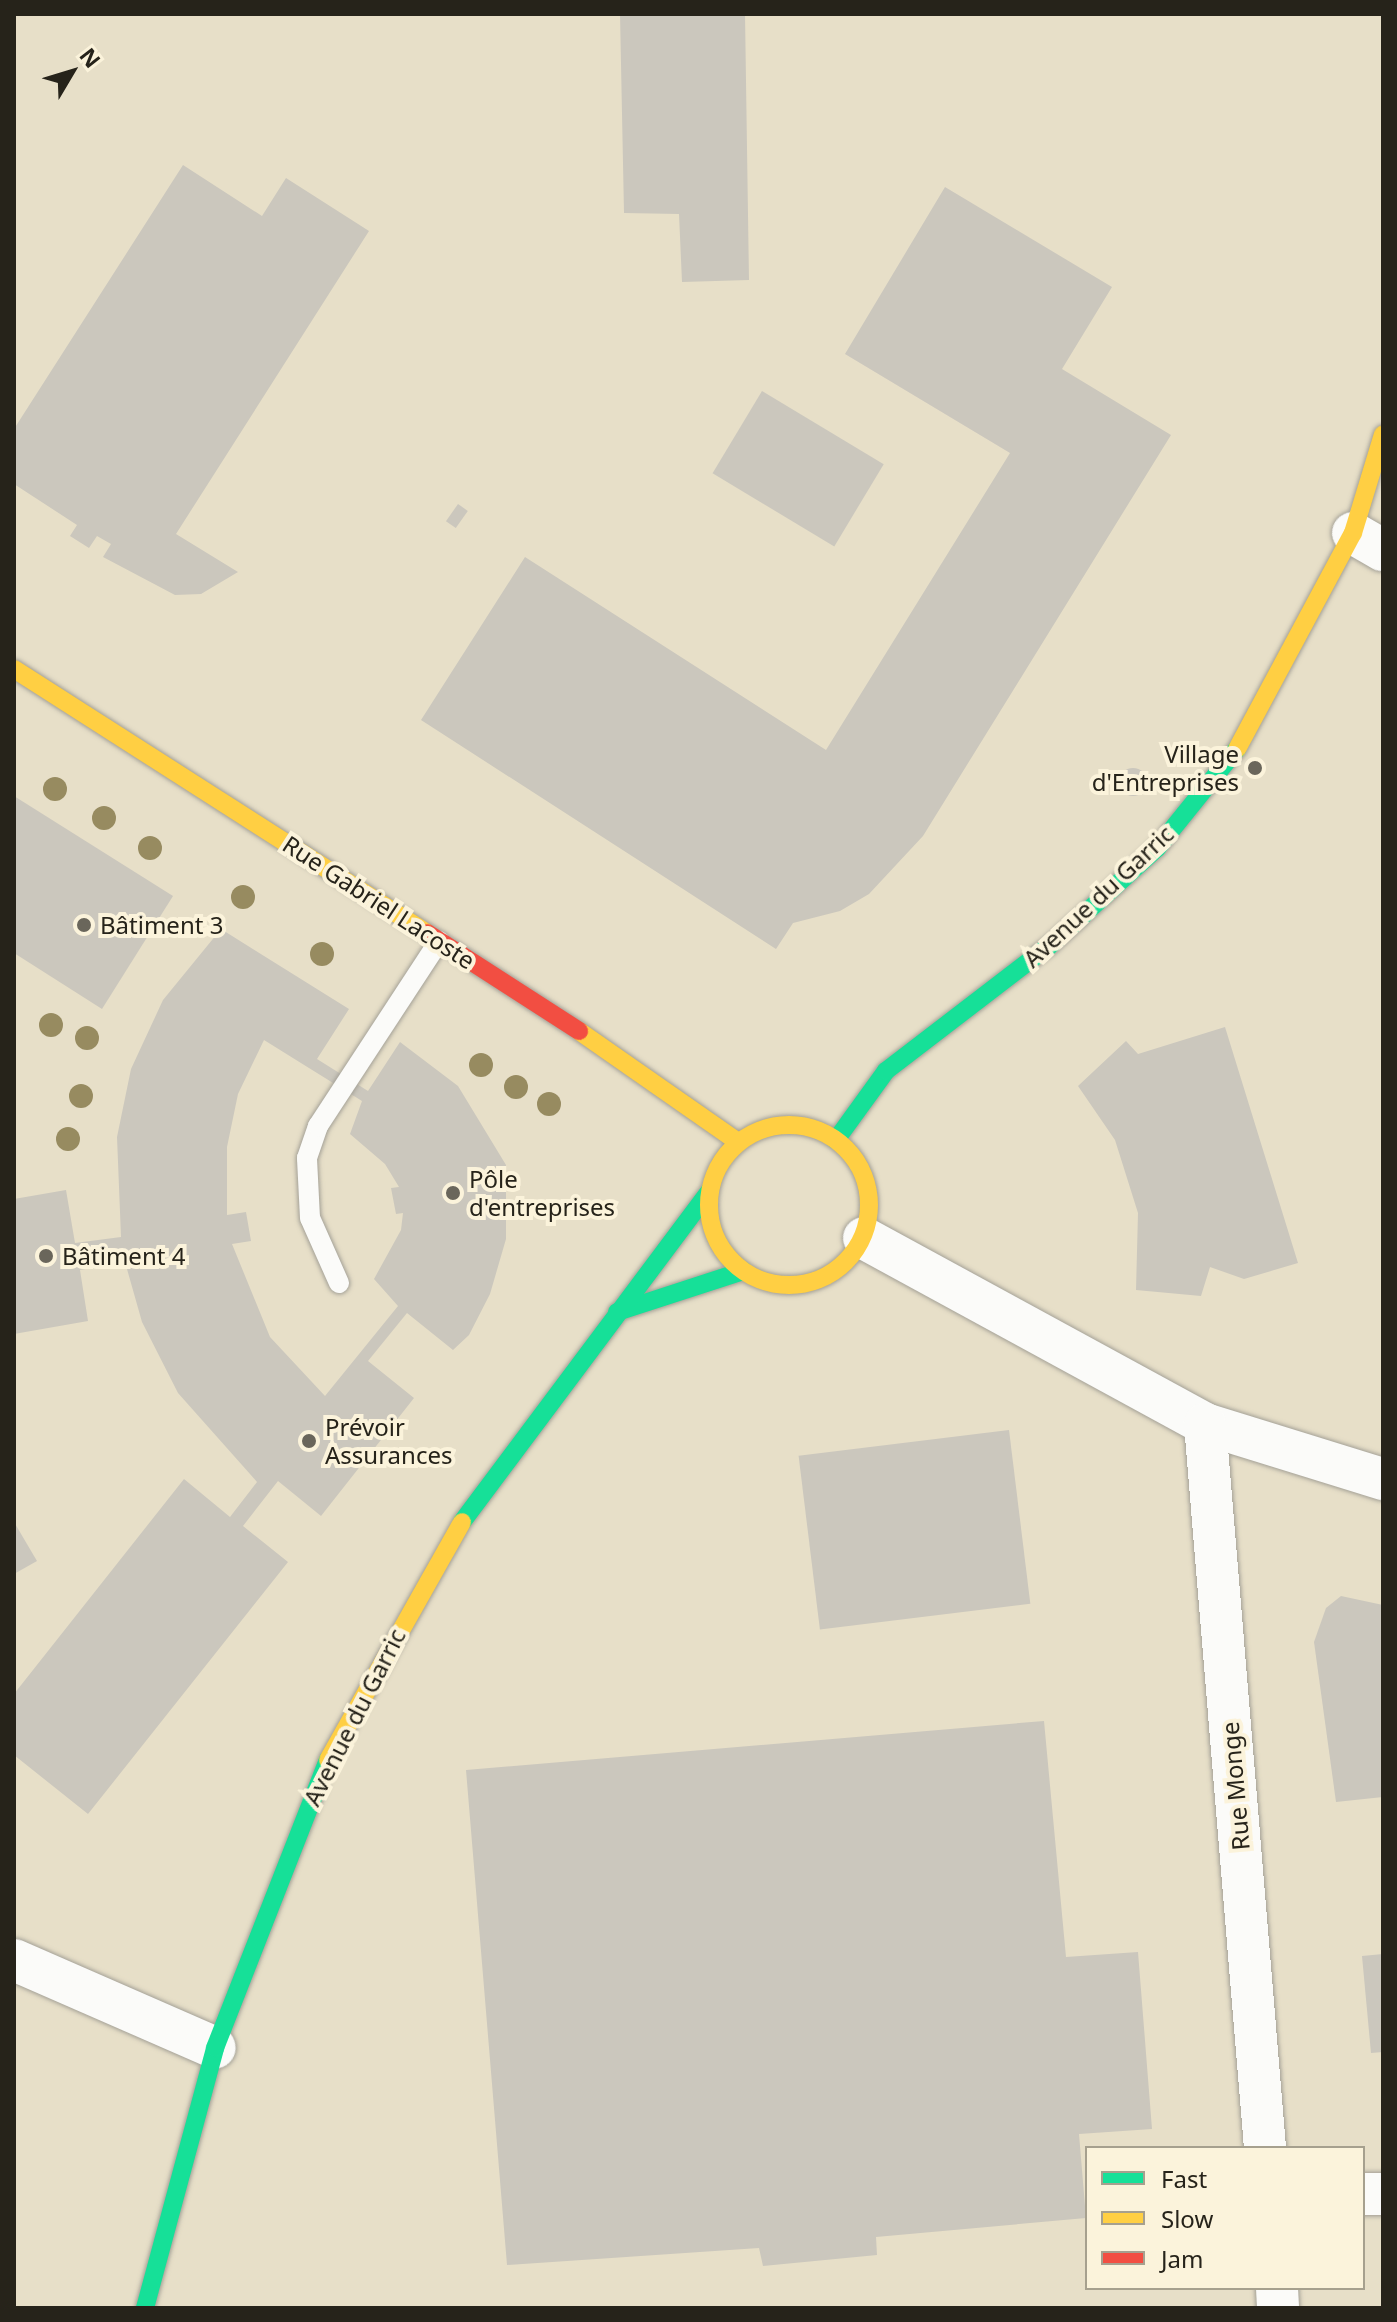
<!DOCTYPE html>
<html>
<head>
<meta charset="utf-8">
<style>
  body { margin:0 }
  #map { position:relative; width:1397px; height:2322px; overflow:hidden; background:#e7e2d5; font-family:"Noto Sans",sans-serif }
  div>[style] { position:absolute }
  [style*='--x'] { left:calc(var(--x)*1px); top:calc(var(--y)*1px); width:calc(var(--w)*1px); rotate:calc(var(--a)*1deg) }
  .built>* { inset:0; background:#e7dfc8 }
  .building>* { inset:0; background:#cbc7bd; transform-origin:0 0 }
  .round { border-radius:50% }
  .roads { filter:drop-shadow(0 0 2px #a4a197) drop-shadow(0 0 2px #a4a197) }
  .lane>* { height:20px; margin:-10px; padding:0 10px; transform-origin:10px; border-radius:10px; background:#fbfbf9 }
  .street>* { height:42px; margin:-21px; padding:0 21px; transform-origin:21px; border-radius:21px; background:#fbfbf9 }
  .fast>* { height:18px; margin:-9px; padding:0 9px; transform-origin:9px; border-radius:9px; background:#16e098 }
  .slow>* { height:18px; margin:-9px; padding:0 9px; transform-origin:9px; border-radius:9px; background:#ffcf43 }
  .slow>.ring { margin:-9px; padding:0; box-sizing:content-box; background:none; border:18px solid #ffcf43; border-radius:50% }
  .jam>* { height:18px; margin:-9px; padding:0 9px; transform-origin:9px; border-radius:9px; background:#f24e42 }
  .trees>* { width:24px; height:24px; margin:-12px; border-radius:50%; background:#978b60 }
  .dots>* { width:22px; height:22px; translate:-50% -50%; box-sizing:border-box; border:4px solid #fbf3db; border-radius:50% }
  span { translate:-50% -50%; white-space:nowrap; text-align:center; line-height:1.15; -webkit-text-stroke:8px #fbf3db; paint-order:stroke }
  .poi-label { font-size:24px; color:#26231a }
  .right { translate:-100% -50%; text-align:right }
  .left { translate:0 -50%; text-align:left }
  .street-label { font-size:24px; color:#26231a }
  .frame { position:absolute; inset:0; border:16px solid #26231a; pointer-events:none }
  .legend { position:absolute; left:1085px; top:2146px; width:280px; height:144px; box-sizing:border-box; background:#fbf3db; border:2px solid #a6a08e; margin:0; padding:10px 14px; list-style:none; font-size:24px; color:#26231a }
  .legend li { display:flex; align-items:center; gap:16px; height:40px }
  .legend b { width:40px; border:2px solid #a6a08e }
  .north { position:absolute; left:32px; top:32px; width:80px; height:80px; -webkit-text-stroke:6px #fbf3db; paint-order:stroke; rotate:52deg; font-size:22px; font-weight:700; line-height:32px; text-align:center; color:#26231a }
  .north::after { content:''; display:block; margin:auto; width:28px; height:36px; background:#26231a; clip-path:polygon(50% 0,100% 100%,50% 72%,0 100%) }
</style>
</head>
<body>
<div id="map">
  <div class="built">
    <div style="clip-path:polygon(evenodd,14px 14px,1383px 14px,1383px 2308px,14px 2308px,14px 14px,1087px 2148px,1363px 2148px,1363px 2288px,1087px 2288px,1087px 2148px)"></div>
  </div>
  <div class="building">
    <div style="clip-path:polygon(620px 14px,745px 14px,749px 280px,682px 282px,679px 214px,624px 213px)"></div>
    <div style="clip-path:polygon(183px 165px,262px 216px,286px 178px,369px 231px,176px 534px,238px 572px,201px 594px,175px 595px,103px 557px,111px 544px,97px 536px,89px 548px,70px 536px,77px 525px,14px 484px,14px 429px)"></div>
    <div style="clip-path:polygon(945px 187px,1112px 287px,1062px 369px,1171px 435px,923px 836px,869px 894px,840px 911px,793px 923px,776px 949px,421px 720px,525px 557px,826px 750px,1010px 453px,845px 354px)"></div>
    <div style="left:762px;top:391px;width:142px;height:96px;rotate:31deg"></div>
    <div style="left:458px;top:504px;width:12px;height:21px;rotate:35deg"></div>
    <div class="round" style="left:1119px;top:768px;width:28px;height:28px"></div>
    <div style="clip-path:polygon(14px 796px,173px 896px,102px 1009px,14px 953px)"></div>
    <div style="clip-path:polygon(evenodd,221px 929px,349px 1009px,317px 1059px,368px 1091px,400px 1042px,458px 1086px,506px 1165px,506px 1239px,490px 1294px,469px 1335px,453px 1350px,407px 1313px,368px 1361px,414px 1398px,321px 1516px,278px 1481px,243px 1526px,288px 1562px,88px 1814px,14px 1755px,14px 1694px,184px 1479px,230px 1517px,257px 1482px,178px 1393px,142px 1322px,125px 1262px,80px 1270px,88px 1321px,14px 1334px,14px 1199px,66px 1190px,75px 1243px,121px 1237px,117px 1137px,131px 1069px,163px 1000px,221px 929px,264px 1040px,362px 1101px,350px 1134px,385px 1164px,399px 1187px,391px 1188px,396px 1214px,403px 1213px,401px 1230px,374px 1279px,398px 1306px,325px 1396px,270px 1337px,232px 1244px,251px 1241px,246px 1212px,227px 1215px,227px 1147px,238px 1094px,264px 1040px)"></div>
    <div style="clip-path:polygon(1225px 1027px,1298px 1263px,1244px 1279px,1210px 1267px,1201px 1296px,1136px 1290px,1138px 1213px,1115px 1140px,1078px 1086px,1126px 1041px,1138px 1054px)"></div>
    <div style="left:1009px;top:1430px;width:175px;height:212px;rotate:83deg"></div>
    <div style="clip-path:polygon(14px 1522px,37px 1561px,14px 1574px)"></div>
    <div style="clip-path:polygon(1341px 1596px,1383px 1605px,1383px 1797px,1336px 1802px,1314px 1642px,1326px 1608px)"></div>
    <div style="clip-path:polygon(1044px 1721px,1066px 1957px,1138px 1952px,1152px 2129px,1079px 2134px,1086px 2218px,876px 2237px,877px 2255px,763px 2266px,759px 2248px,507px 2265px,466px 1770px)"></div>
    <div style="clip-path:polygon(1383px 1954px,1383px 2052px,1371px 2053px,1362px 1956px)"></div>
  </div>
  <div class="roads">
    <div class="lane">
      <div style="--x:339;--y:1283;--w:71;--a:-114"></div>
      <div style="--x:310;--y:1218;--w:60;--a:-92.9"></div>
      <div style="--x:307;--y:1158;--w:34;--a:-71"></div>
      <div style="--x:318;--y:1126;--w:221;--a:-56.8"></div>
    </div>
    <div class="street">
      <div style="--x:1353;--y:533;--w:34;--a:30"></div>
      <div style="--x:864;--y:1238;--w:388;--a:28.6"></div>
      <div style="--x:1205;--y:1424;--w:186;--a:17.2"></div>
      <div style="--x:1205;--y:1424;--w:726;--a:85.26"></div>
      <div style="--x:14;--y:1960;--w:219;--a:23.6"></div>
      <div style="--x:1363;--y:2194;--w:20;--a:0"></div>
      <div style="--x:1277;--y:2288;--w:20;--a:87"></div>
    </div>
    <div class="fast">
      <div style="--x:836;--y:1140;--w:85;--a:-54.1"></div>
      <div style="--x:886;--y:1071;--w:205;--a:-37.5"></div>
      <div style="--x:1049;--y:946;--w:146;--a:-42.2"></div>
      <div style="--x:1157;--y:848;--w:127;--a:-51.1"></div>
      <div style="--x:617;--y:1312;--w:133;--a:-18"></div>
      <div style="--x:462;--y:1522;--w:414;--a:-53.2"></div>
      <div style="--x:145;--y:2308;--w:269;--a:-74.9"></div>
      <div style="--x:215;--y:2048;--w:309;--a:-68.6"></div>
    </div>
    <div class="slow">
      <div style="--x:14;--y:669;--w:490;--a:32.6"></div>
      <div style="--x:1237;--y:749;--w:245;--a:-61.8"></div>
      <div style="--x:1353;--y:533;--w:103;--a:-73.1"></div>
      <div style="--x:579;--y:1031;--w:194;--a:34.9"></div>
      <div class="ring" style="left:709px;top:1125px;width:142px;height:142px"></div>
      <div style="--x:328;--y:1760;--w:273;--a:-60.6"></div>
    </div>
    <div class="jam">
      <div style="--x:427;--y:933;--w:181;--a:32.8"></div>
    </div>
  </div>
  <div class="trees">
    <div style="left:55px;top:789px"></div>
    <div style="left:104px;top:818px"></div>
    <div style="left:150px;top:848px"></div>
    <div style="left:243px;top:897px"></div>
    <div style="left:322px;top:954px"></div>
    <div style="left:51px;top:1025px"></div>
    <div style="left:87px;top:1038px"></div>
    <div style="left:481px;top:1065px"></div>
    <div style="left:516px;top:1087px"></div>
    <div style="left:81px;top:1096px"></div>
    <div style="left:549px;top:1104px"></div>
    <div style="left:68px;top:1139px"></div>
  </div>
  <div class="dots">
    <div style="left:1255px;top:768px;background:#6a665b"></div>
    <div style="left:84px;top:925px;background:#6a665b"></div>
    <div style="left:453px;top:1193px;background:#6a665b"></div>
    <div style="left:46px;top:1256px;background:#6a665b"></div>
    <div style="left:309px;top:1441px;background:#6a665b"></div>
  </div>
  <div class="poi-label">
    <span class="right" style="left:1239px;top:768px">Village<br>d'Entreprises</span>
    <span class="left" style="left:100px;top:925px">Bâtiment 3</span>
    <span class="left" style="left:469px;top:1193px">Pôle<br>d'entreprises</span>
    <span class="left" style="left:62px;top:1256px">Bâtiment 4</span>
    <span class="left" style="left:325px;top:1441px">Prévoir<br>Assurances</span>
  </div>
  <div class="street-label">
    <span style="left:1098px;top:896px;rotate:-43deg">Avenue du Garric</span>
    <span style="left:379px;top:902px;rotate:33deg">Rue Gabriel Lacoste</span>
    <span style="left:354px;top:1717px;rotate:-63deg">Avenue du Garric</span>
    <span style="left:1235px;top:1786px;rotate:-95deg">Rue Monge</span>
  </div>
  <div class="frame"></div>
  <ul class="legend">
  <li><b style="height:10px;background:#16e098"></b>Fast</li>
  <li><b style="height:10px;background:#ffcf43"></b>Slow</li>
  <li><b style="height:10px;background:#f24e42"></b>Jam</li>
  </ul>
  <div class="north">N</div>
</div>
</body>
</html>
